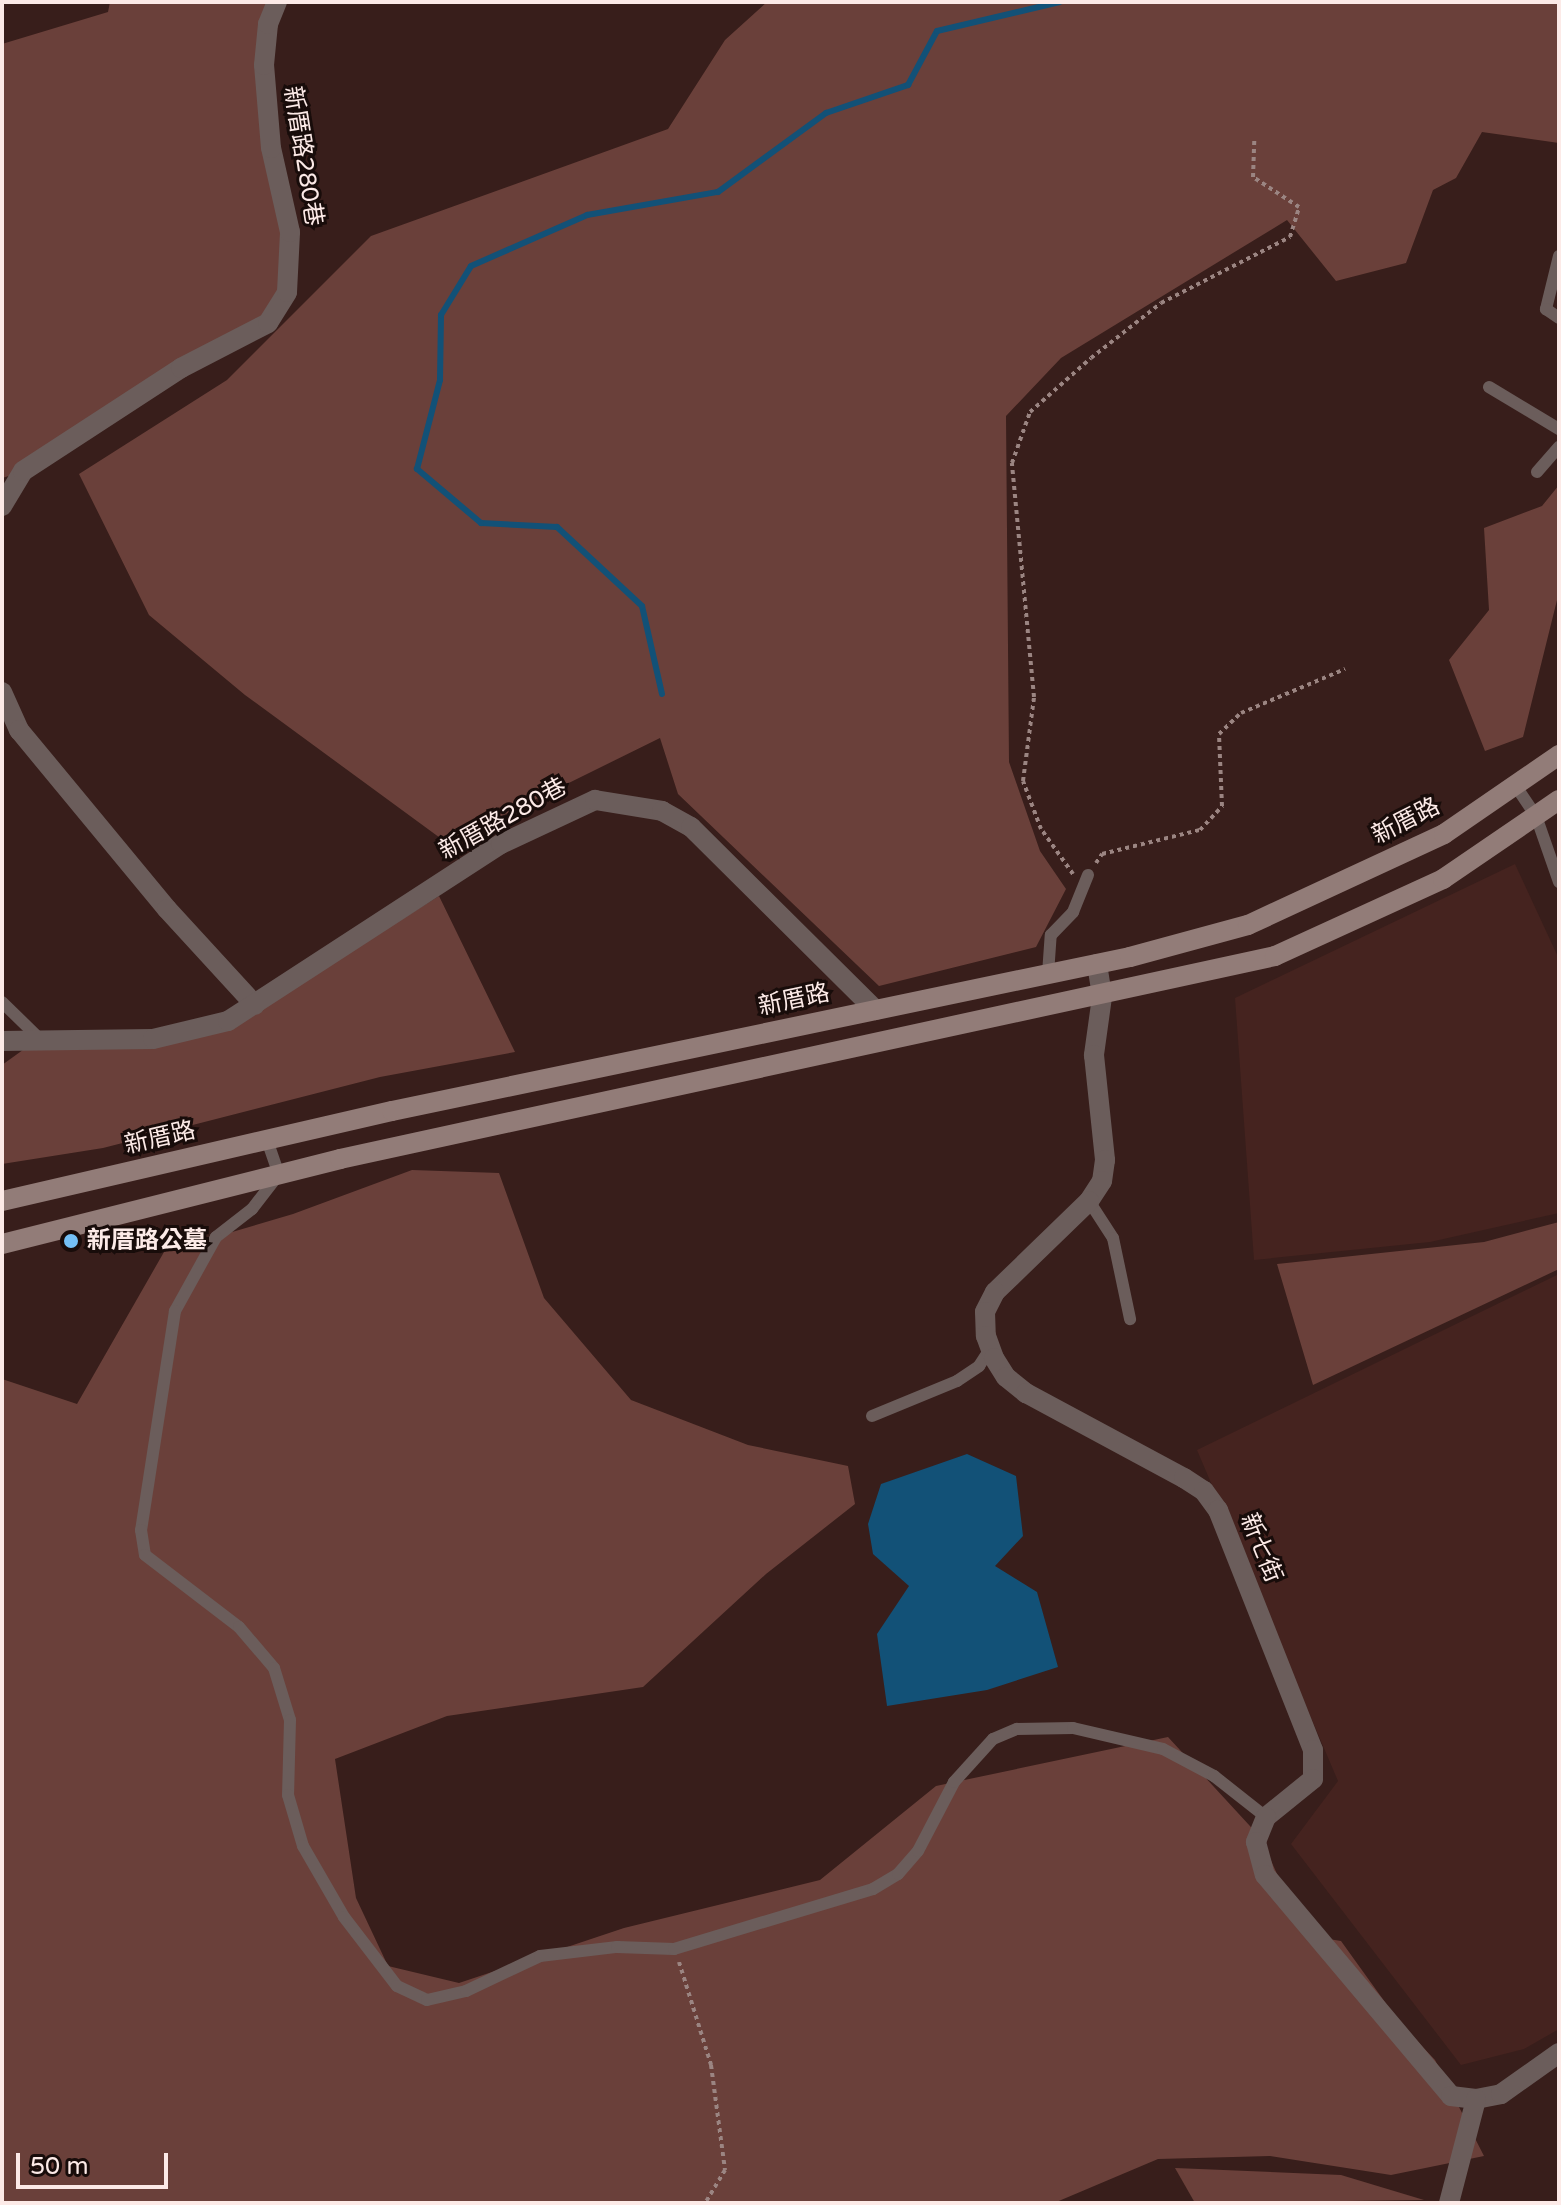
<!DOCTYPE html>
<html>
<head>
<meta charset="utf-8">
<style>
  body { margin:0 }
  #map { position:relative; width:1561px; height:2205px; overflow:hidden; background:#381e1b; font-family:"Varela Round","Noto Sans TC",sans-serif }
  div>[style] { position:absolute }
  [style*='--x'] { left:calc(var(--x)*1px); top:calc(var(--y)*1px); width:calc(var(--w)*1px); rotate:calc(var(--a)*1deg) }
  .built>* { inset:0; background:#45231f }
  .green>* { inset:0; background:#6a403a }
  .water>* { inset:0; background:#125177 }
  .stream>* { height:6px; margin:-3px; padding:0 3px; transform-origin:3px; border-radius:3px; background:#125177 }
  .path>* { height:4px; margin-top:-2px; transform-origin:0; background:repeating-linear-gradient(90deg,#9b8582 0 4px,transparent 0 8px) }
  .lane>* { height:12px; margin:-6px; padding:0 6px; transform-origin:6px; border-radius:6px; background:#6b5d5b }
  .street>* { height:20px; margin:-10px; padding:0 10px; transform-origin:10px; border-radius:10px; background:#6b5d5b }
  .secondary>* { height:20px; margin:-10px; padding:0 10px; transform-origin:10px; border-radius:10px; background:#927c78 }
  .dots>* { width:22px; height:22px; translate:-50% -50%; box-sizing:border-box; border:4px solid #180c0a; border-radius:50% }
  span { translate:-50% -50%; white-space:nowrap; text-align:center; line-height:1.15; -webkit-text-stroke:6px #180c0a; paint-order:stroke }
  .street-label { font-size:24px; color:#fceae7 }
  .poi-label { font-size:24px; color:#fceae7; font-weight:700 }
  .left { translate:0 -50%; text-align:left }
  .frame { position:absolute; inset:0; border:4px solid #fceae7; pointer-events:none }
  .scale { position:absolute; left:16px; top:2153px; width:152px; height:36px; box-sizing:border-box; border:4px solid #fceae7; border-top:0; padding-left:10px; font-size:24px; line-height:28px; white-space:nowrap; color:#fceae7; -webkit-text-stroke:6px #180c0a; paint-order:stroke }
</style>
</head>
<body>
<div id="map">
  <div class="built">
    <div style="clip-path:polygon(1515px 864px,1559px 959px,1559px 1213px,1430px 1242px,1254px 1260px,1235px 998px)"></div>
    <div style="clip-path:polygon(1559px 1274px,1559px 2029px,1524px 2049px,1461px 2065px,1291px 1844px,1338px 1781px,1197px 1450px)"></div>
  </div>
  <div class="green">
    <div style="clip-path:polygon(110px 2px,274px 2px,265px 22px,290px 232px,287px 292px,237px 342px,16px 474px,2px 478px,2px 44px,108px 12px)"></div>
    <div style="clip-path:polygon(767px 2px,1559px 2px,1559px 143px,1482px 132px,1456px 178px,1433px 190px,1406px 263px,1336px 281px,1287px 220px,1061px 358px,1006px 416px,1009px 762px,1040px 851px,1066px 889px,1036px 947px,879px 986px,678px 794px,660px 738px,447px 843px,245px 695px,149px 615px,79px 474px,227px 380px,371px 236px,668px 129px,725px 40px)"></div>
    <div style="clip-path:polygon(1559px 485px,1559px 592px,1523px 737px,1485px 751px,1449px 660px,1489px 610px,1484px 528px,1542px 506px)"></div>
    <div style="clip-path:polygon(439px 896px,515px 1052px,380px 1077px,103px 1148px,2px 1164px,2px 1065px,27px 1047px,237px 1022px)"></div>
    <div style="clip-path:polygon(412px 1170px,499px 1173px,544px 1298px,631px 1400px,748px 1445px,848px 1466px,855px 1504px,766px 1574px,643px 1687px,447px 1716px,335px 1759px,356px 1898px,388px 1966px,459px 1983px,624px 1928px,820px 1880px,936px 1786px,1168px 1737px,1261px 1838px,1304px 1935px,1341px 1941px,1400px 2023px,1435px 2060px,1484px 2156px,1391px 2175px,1270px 2156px,1158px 2159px,1054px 2203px,2px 2203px,2px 1379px,77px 1404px,164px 1252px,293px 1214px)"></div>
    <div style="clip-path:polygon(1559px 1222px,1559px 1269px,1313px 1385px,1277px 1264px,1484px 1242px)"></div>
    <div style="clip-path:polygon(1175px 2168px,1341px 2175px,1424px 2200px,1195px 2203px)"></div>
  </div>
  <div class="water">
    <div style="clip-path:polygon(967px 1454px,1016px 1476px,1023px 1536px,995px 1566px,1037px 1592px,1058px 1667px,987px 1690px,887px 1706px,877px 1634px,909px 1586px,873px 1554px,868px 1524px,881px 1484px)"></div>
  </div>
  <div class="stream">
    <div style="--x:662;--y:694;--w:90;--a:-102.8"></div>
    <div style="--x:642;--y:606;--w:116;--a:-137.1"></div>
    <div style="--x:557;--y:527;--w:76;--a:-177"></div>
    <div style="--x:481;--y:523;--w:84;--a:-139.8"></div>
    <div style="--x:417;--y:469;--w:92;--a:-75.5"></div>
    <div style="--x:440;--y:380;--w:65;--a:-89.1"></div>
    <div style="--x:441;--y:315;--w:57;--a:-58.5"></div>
    <div style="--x:471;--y:266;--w:127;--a:-23.7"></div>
    <div style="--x:587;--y:215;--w:133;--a:-10"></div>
    <div style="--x:718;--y:192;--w:134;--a:-36.2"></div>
    <div style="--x:826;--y:113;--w:87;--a:-18.9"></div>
    <div style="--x:908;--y:85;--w:61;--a:-61.8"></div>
    <div style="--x:937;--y:31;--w:126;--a:-13.3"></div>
  </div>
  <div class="path">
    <div style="--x:1096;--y:863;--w:11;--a:-56"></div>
    <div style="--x:1102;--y:854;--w:101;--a:-13.8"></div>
    <div style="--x:1200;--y:830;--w:33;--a:-47"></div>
    <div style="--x:1222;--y:806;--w:72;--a:-92.4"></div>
    <div style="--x:1219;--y:734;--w:30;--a:-44"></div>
    <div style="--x:1241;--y:713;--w:113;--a:-22.9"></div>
    <div style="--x:1073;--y:874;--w:55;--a:-125.4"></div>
    <div style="--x:1041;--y:829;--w:51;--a:-110.6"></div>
    <div style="--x:1023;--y:781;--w:85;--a:-82.5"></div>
    <div style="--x:1034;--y:697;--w:235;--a:-95.4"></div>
    <div style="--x:1012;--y:463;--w:54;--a:-70.6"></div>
    <div style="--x:1030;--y:412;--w:81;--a:-41.5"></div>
    <div style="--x:1091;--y:358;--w:89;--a:-38.2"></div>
    <div style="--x:1161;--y:303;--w:145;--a:-27.1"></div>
    <div style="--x:1290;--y:237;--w:31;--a:-73"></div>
    <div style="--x:1299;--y:207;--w:55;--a:-146.9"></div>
    <div style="--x:1253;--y:177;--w:38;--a:-88"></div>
    <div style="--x:679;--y:1962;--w:108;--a:72.7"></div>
    <div style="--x:711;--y:2065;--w:106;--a:82.4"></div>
    <div style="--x:725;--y:2170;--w:39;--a:121"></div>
  </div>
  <div class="lane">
    <div style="--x:1559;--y:256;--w:55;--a:103.8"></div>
    <div style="--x:1546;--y:309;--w:16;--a:35"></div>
    <div style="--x:1489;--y:387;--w:82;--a:31"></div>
    <div style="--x:1537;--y:472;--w:33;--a:-49"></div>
    <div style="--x:1515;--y:785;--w:37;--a:56"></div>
    <div style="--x:1536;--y:816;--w:70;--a:70.8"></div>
    <div style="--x:1048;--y:974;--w:39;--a:-86"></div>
    <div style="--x:1051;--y:935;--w:32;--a:-46"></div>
    <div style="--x:1073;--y:912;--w:40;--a:-68"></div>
    <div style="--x:2;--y:1002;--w:54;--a:44.3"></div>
    <div style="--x:267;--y:1140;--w:36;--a:71"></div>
    <div style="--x:279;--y:1174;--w:44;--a:127.6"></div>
    <div style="--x:252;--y:1209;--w:46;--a:142.1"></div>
    <div style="--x:216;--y:1237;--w:85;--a:119"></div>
    <div style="--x:175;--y:1311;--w:222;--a:98.8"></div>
    <div style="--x:141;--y:1530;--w:25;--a:81"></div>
    <div style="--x:145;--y:1555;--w:118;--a:37.5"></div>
    <div style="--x:239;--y:1627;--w:54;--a:49.5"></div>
    <div style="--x:274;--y:1668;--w:54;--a:72.9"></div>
    <div style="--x:290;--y:1720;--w:75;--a:91.5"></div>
    <div style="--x:288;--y:1795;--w:53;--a:73.6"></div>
    <div style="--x:303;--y:1846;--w:82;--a:60"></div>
    <div style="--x:344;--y:1917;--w:87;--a:52.5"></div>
    <div style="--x:397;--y:1986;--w:33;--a:25"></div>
    <div style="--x:427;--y:2000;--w:40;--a:-13"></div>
    <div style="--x:466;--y:1991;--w:82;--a:-25.3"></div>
    <div style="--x:540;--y:1956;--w:78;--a:-6.7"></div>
    <div style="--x:617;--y:1947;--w:57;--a:2"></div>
    <div style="--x:674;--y:1949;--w:208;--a:-16.8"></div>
    <div style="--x:873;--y:1889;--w:29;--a:-31"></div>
    <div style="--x:898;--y:1874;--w:30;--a:-49"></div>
    <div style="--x:918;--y:1851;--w:78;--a:-62.4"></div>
    <div style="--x:954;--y:1782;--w:58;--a:-47.8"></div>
    <div style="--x:993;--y:1739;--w:26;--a:-23"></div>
    <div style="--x:1017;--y:1729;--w:56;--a:-1"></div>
    <div style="--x:1073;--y:1728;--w:92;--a:13.1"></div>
    <div style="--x:1163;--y:1749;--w:58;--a:27.9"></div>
    <div style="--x:1214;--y:1776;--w:66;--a:38.3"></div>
    <div style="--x:1089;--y:1201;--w:44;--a:57"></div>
    <div style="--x:1113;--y:1238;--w:83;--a:78.1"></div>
    <div style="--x:872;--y:1416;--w:92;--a:-22.4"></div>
    <div style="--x:957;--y:1381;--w:27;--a:-34"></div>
    <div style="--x:979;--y:1366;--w:20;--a:-57"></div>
  </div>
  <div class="street">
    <div style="--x:2;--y:506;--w:41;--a:-59"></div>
    <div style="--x:23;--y:471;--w:189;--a:-33.1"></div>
    <div style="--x:181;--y:368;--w:98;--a:-27.3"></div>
    <div style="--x:268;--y:323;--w:36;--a:-58"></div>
    <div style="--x:287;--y:292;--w:60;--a:-87.1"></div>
    <div style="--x:290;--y:232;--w:86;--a:-102.7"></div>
    <div style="--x:271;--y:148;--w:83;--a:-94.8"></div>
    <div style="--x:264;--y:65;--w:41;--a:-84.4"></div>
    <div style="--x:268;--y:24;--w:24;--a:-68"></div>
    <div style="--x:2;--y:692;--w:42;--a:65.9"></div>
    <div style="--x:19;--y:730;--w:232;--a:50.4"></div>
    <div style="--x:167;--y:909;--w:130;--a:47.5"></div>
    <div style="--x:1097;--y:964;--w:33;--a:81"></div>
    <div style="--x:1102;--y:997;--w:59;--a:97.9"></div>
    <div style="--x:1094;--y:1055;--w:106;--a:84"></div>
    <div style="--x:1105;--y:1160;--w:21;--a:98"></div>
    <div style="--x:1102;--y:1181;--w:24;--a:123"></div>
    <div style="--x:1089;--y:1201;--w:131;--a:135.9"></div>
    <div style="--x:995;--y:1292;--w:22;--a:117"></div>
    <div style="--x:985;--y:1312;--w:24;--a:88"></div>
    <div style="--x:986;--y:1336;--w:23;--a:70"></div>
    <div style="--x:994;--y:1358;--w:22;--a:58"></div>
    <div style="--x:1006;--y:1377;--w:26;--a:39"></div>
    <div style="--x:1026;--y:1393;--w:179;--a:28.3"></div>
    <div style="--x:1184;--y:1478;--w:24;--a:33"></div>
    <div style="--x:1204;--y:1491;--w:24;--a:54"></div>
    <div style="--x:1218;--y:1510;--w:258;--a:68.4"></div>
    <div style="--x:1313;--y:1750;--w:29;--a:90"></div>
    <div style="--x:1313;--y:1779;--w:60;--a:141"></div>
    <div style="--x:1266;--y:1817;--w:27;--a:112"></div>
    <div style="--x:1256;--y:1842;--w:34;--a:75"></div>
    <div style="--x:1265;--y:1875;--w:289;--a:49.9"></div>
    <div style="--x:1451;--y:2096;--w:25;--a:7"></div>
    <div style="--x:1476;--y:2099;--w:25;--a:-11"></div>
    <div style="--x:1501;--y:2094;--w:71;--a:-35.3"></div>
    <div style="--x:2;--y:1041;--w:151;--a:-0.8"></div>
    <div style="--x:153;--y:1039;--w:77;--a:-13.5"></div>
    <div style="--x:228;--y:1021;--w:325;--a:-33"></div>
    <div style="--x:501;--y:844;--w:104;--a:-25.1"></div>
    <div style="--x:595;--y:800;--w:68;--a:9.3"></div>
    <div style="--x:662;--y:811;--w:33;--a:29"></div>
    <div style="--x:691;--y:827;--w:260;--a:44.8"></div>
    <div style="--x:1449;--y:2203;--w:107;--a:-75.4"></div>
  </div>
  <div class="secondary">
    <div style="--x:2;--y:1201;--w:400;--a:-13"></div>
    <div style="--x:392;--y:1111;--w:754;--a:-11.79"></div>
    <div style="--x:1130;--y:957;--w:122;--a:-15.2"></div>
    <div style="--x:1248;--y:925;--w:216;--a:-24.9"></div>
    <div style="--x:1444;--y:834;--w:140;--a:-34.5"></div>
    <div style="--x:2;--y:1244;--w:349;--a:-14.1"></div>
    <div style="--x:340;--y:1159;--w:957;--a:-12.25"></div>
    <div style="--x:1275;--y:956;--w:185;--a:-24.6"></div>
    <div style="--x:1443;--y:879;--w:140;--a:-34.3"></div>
  </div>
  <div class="dots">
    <div style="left:71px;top:1241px;background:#74c0f6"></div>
  </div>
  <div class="street-label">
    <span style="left:303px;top:156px;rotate:81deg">新厝路280巷</span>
    <span style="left:503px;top:819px;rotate:-29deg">新厝路280巷</span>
    <span style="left:1406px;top:821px;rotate:-27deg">新厝路</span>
    <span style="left:794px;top:1000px;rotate:-12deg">新厝路</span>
    <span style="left:160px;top:1138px;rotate:-13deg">新厝路</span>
    <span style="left:1261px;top:1548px;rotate:68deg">新七街</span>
  </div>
  <div class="poi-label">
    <span class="left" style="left:87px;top:1241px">新厝路公墓</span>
  </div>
  <div class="frame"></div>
  <div class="scale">50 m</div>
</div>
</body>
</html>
